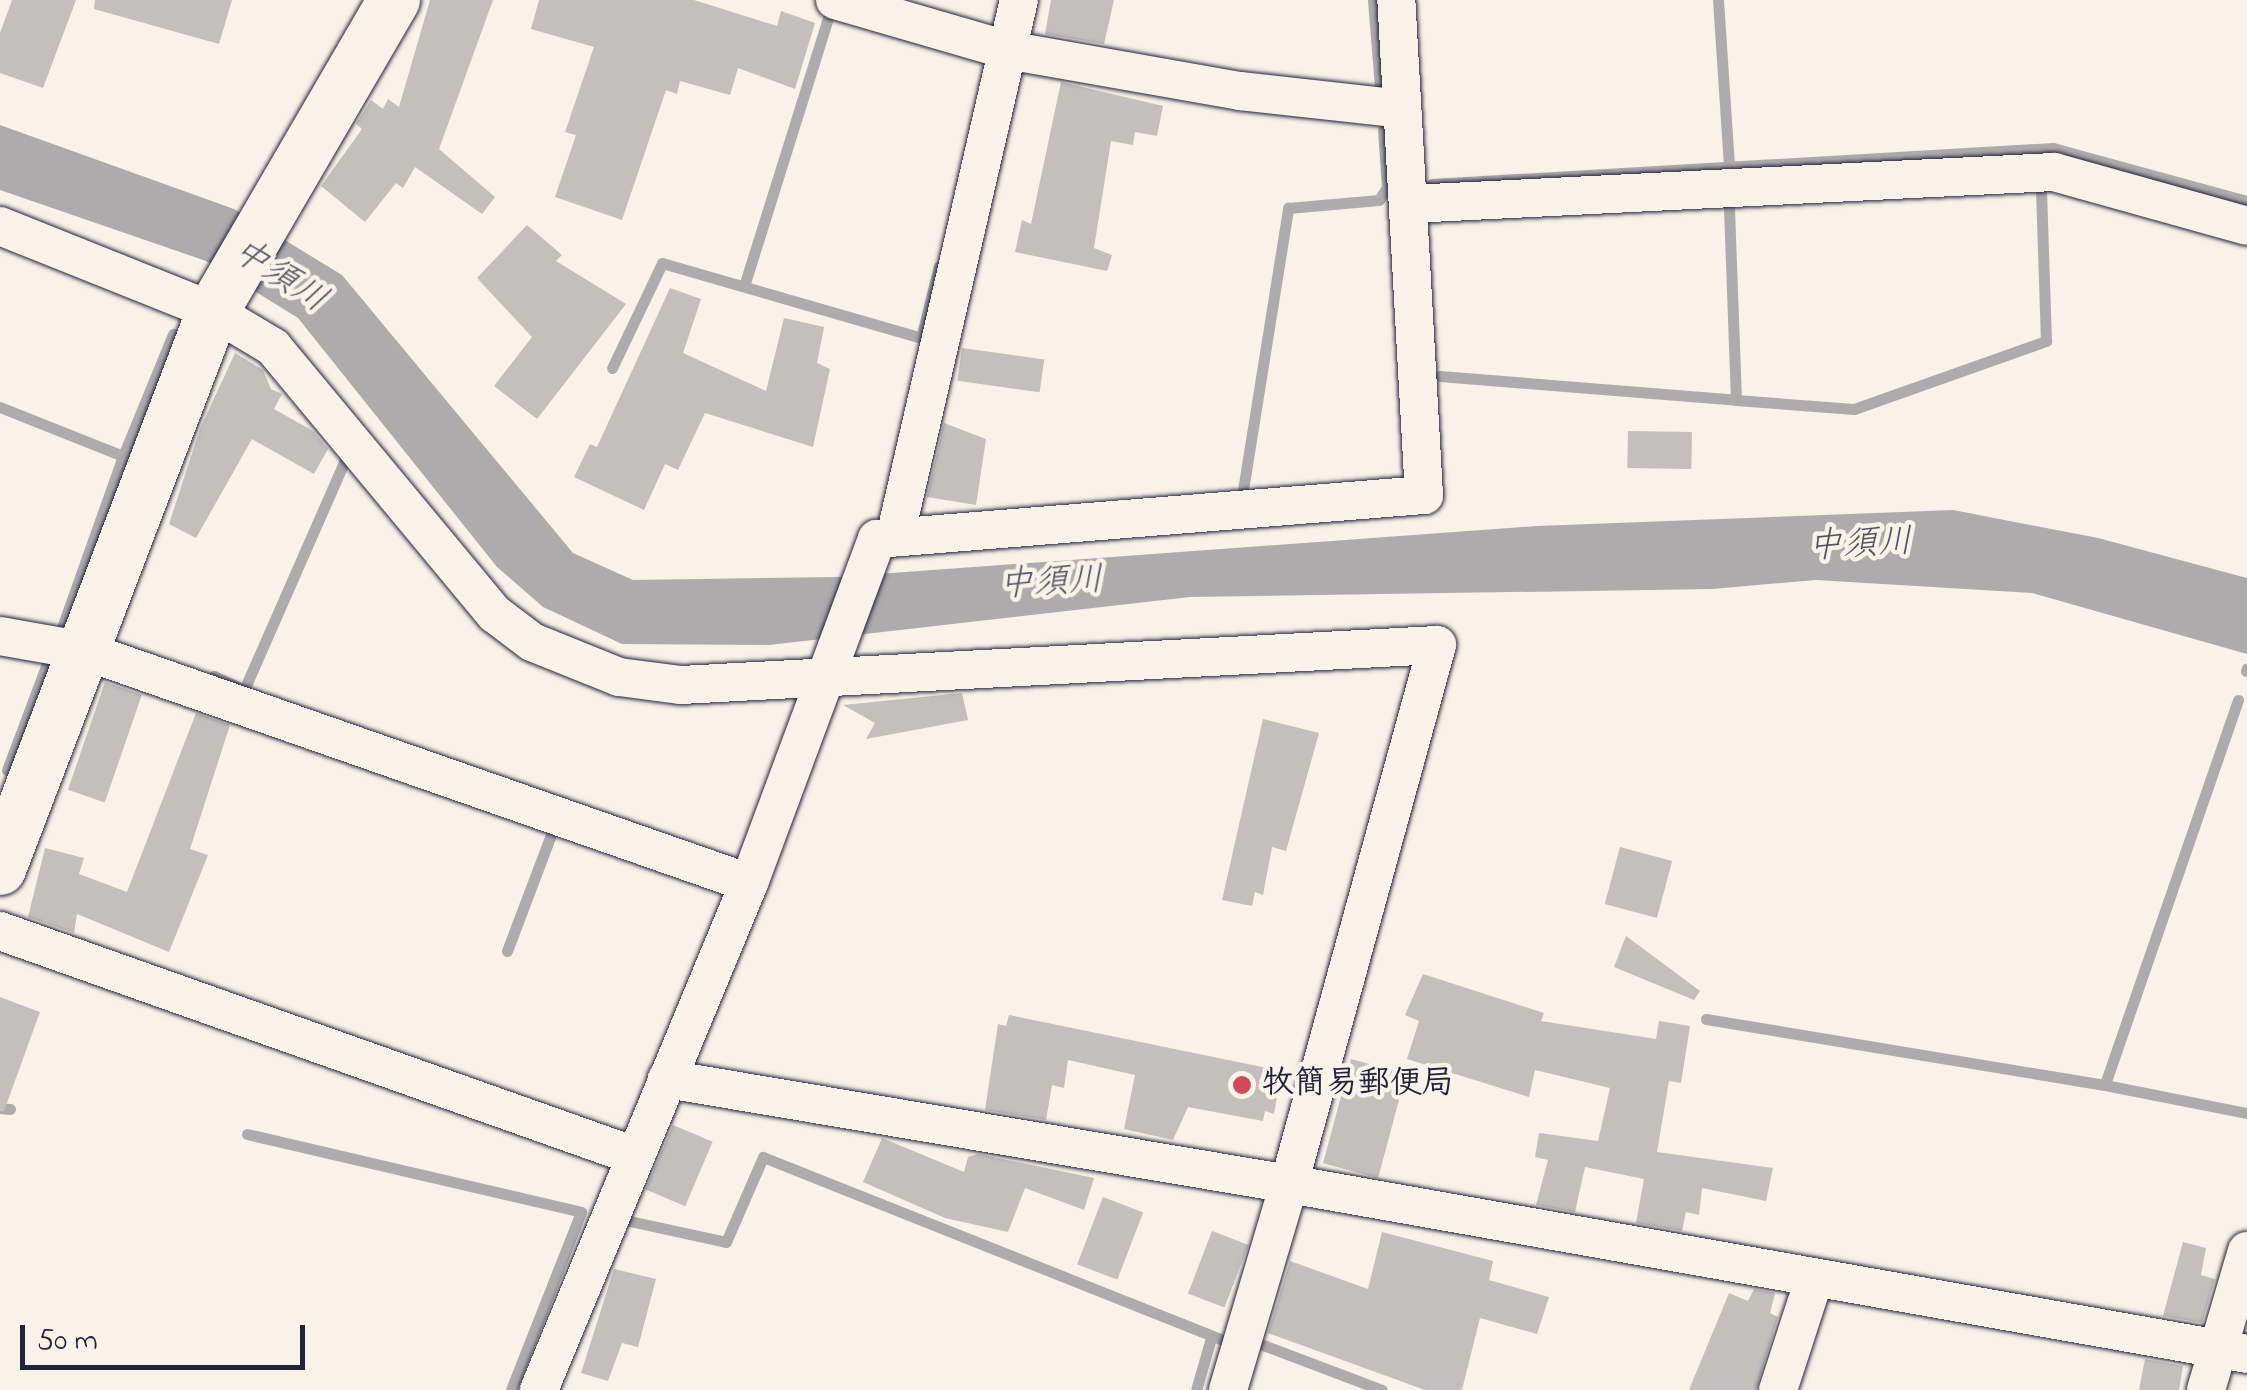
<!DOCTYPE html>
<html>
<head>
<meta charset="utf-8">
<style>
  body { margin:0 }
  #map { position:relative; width:2247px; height:1390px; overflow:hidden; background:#f7f3e8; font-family:"Indie Flower","Klee One",sans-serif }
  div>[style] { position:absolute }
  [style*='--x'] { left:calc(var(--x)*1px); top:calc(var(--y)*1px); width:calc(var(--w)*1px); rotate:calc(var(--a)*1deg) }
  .water>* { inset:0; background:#aeabad }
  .stream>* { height:11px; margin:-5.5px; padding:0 5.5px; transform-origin:5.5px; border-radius:5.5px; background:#aeabad }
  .building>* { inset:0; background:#c2bfbd; transform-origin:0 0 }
  .roads { filter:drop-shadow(0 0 2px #22223b) drop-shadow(0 0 2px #22223b) }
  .street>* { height:38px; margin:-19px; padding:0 19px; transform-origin:19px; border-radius:19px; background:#f7f3e8 }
  .secondary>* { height:52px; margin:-26px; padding:0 26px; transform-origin:26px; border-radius:26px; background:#f7f3e8 }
  .dots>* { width:28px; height:28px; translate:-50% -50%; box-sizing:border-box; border:5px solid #f7f3e8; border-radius:50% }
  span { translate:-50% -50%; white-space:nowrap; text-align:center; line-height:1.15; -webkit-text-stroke:9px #f7f3e8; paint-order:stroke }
  .poi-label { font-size:32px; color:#22223b; font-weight:700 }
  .left { translate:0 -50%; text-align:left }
  .water-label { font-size:35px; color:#535263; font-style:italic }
  .scale { position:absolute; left:20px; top:1325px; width:285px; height:45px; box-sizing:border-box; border:5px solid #22223b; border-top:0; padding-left:12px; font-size:30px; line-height:35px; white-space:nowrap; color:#22223b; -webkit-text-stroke:8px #f7f3e8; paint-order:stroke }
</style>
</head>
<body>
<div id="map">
  <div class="water">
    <div style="clip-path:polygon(0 125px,234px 209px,342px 275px,573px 553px,633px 580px,837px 577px,1537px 526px,1953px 510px,2098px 538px,2247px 578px,2247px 654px,2032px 593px,1816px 580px,1712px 589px,1190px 597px,769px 645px,622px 644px,543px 607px,497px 567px,298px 318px,206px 261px,0 190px)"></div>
  </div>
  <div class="stream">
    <div style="--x:1373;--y:0;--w:87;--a:85.4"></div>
    <div style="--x:1718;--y:0;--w:167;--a:86.2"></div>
    <div style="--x:1432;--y:184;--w:622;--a:-3.32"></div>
    <div style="--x:2053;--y:148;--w:201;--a:15.3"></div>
    <div style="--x:745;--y:283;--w:278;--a:-72.6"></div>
    <div style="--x:612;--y:368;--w:116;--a:-64.5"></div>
    <div style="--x:662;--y:263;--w:270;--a:16.1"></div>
    <div style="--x:921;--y:338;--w:74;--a:-76"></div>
    <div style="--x:1440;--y:376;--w:297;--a:4.6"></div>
    <div style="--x:1736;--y:400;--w:194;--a:-92.1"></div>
    <div style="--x:1736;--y:400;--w:118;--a:4.4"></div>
    <div style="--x:1854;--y:409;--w:204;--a:-19.5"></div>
    <div style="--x:2046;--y:341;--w:149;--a:-91.9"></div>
    <div style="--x:0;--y:407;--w:132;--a:21.7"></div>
    <div style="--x:123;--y:456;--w:132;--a:-67.7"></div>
    <div style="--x:1243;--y:490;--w:286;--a:-80.9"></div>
    <div style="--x:1288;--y:208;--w:91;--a:-5"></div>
    <div style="--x:1379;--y:200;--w:15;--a:-58"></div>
    <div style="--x:1387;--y:187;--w:57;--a:-94"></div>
    <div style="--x:60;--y:633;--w:188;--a:-70.4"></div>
    <div style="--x:2246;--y:671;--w:3;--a:-72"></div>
    <div style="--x:214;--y:676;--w:33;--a:25"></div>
    <div style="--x:244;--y:690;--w:251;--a:-66.3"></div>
    <div style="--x:2238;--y:700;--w:407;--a:109.1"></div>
    <div style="--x:2105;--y:1085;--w:145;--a:11.2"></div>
    <div style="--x:7;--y:770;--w:116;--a:-69.4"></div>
    <div style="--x:507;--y:951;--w:127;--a:-69.3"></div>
    <div style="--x:1706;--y:1019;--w:404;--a:9.4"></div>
    <div style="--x:0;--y:1108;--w:10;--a:6"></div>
    <div style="--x:247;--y:1134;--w:343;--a:13.1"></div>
    <div style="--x:581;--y:1212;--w:191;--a:111.5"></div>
    <div style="--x:625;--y:1220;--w:103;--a:12.3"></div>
    <div style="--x:726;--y:1242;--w:93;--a:-66.5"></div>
    <div style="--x:763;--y:1157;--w:496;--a:21.7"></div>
    <div style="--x:1263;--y:1345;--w:127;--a:20.7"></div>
    <div style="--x:1196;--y:1390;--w:54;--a:-73.9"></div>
  </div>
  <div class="building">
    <div style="clip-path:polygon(12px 0,76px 0,43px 88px,0 73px,0 33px)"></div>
    <div style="clip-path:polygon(95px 0,232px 0,219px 44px,94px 9px)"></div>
    <div style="clip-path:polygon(430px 0,493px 0,439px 149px,495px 197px,482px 214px,415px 167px,403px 188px,396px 183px,365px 222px,321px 186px,362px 129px,356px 124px,371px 100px,383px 109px,388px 99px,399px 107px)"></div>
    <div style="clip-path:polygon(539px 0,694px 0,777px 26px,781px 11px,815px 23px,795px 89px,738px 68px,730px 95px,680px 81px,677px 94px,666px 90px,622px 220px,555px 197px,576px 135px,565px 132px,594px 47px,531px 29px)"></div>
    <div style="clip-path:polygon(1051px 0,1114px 0,1104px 44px,1045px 34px)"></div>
    <div style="clip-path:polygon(1061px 82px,1163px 106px,1157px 136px,1135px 132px,1133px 145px,1111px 141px,1094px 248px,1112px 255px,1107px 271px,1015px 252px,1022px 220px,1031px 224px)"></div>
    <div style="clip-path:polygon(527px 225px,562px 255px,556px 261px,626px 304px,537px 419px,494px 386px,532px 337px,477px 278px)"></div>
    <div style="clip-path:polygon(670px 288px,701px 299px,683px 353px,766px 391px,784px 318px,824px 327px,817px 363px,830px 369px,813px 447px,705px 413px,678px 470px,665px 464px,644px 510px,574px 477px,590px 444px,597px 447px)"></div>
    <div style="left:962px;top:348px;width:83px;height:33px;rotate:8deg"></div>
    <div style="clip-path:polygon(235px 353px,263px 370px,271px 389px,282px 394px,274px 409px,313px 431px,328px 449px,314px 474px,252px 439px,196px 538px,169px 524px,200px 429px)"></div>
    <div style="clip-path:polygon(944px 423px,986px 439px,976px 505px,927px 497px)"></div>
    <div style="left:1628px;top:431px;width:64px;height:37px;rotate:1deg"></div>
    <div style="left:105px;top:682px;width:39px;height:114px;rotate:19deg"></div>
    <div style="clip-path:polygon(962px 693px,968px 720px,866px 739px,875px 723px,843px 705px)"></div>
    <div style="clip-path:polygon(196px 713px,230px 725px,190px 849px,208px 855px,169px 952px,77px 914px,74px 933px,28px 917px,45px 848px,84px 858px,79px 874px,127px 892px)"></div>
    <div style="clip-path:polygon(1263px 719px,1319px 733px,1286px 851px,1272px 847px,1263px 895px,1255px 892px,1252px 906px,1222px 900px)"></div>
    <div style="left:1620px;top:847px;width:54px;height:59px;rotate:15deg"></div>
    <div style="clip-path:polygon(1626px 936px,1700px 991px,1694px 1000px,1614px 967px)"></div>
    <div style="clip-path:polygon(1423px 974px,1544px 1013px,1541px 1021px,1656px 1039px,1659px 1021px,1690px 1026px,1681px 1083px,1669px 1081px,1657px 1152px,1773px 1168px,1766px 1201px,1702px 1188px,1699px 1215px,1686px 1212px,1682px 1231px,1636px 1223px,1644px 1179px,1585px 1167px,1575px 1212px,1536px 1205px,1548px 1160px,1535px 1157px,1539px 1133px,1598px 1141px,1610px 1088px,1535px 1070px,1529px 1097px,1407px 1059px,1419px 1021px,1405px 1015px)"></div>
    <div style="clip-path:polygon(0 997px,40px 1012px,4px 1111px,0 1111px)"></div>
    <div style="clip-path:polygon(1009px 1015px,1272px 1069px,1271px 1076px,1280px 1079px,1274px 1114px,1265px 1111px,1263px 1121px,1188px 1107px,1173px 1140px,1124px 1129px,1135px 1075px,1068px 1060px,1064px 1088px,1052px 1085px,1046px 1120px,985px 1110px,998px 1024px,1006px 1026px)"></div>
    <div style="left:1351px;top:1059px;width:57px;height:108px;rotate:15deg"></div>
    <div style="left:673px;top:1125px;width:43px;height:70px;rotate:23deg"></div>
    <div style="clip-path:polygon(882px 1138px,964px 1172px,968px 1157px,978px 1154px,1094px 1178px,1084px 1210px,1025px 1188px,1008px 1232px,945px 1218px,863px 1182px)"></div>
    <div style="left:1103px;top:1197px;width:43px;height:72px;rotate:21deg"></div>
    <div style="left:1212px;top:1231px;width:39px;height:67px;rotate:21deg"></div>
    <div style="clip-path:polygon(1382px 1232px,1493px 1261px,1489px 1280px,1549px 1297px,1537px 1334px,1480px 1318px,1462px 1390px,1425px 1390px,1268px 1333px,1290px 1261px,1368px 1289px)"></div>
    <div style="clip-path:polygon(2183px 1242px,2206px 1248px,2201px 1275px,2215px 1279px,2202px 1323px,2163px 1316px)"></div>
    <div style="clip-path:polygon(614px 1269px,656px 1279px,638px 1347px,622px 1343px,608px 1381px,581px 1373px)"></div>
    <div style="clip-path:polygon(1754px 1289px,1775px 1293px,1770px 1313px,1778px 1317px,1756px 1390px,1689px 1390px,1729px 1293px,1748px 1301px)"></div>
    <div style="clip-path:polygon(2145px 1359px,2183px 1366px,2179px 1390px,2139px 1390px)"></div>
  </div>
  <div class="roads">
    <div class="street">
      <div style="--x:835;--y:0;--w:179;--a:16.2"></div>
      <div style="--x:1007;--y:50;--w:237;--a:10"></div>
      <div style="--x:1240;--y:91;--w:163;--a:6.3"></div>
      <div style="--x:1411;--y:204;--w:644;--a:-2.85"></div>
      <div style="--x:2054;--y:172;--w:200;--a:15.6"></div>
      <div style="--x:0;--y:226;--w:229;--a:21.8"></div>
      <div style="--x:213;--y:311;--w:70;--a:31"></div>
      <div style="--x:273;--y:347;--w:347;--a:50.3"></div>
      <div style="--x:495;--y:614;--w:46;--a:37.1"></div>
      <div style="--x:532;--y:642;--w:94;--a:21.9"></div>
      <div style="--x:619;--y:677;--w:63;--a:7.4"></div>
      <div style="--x:681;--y:685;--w:757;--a:-3.03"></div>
      <div style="--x:1437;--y:645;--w:559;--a:105.35"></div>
      <div style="--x:1289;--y:1184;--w:631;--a:-170.42"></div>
      <div style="--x:895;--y:537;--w:551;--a:-77"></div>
      <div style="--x:0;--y:636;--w:86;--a:10"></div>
      <div style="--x:85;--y:651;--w:703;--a:19.26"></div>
      <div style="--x:0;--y:931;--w:674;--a:19.51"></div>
      <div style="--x:539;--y:1390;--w:549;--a:-67.5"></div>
      <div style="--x:749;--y:883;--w:367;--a:-69.6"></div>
      <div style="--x:877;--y:539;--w:549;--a:-4.6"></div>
      <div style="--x:1424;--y:495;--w:496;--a:-93.2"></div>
      <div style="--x:1228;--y:1390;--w:215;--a:-73.5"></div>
      <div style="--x:1289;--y:1184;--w:973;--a:10.06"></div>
      <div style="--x:1778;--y:1390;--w:114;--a:-72"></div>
      <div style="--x:2206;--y:1390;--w:145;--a:-73.6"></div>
    </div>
    <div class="secondary">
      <div style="--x:0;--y:869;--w:597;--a:-69.11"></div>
      <div style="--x:213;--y:311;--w:360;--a:-59.8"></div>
    </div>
  </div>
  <div class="dots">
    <div style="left:1242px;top:1085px;background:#d1495b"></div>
  </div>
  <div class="poi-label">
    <span class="left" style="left:1262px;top:1085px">牧簡易郵便局</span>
  </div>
  <div class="water-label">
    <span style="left:279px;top:277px;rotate:33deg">中須川</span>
    <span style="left:1860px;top:546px;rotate:-3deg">中須川</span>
    <span style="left:1051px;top:584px;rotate:-3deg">中須川</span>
  </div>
  <div class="scale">50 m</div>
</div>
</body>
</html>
